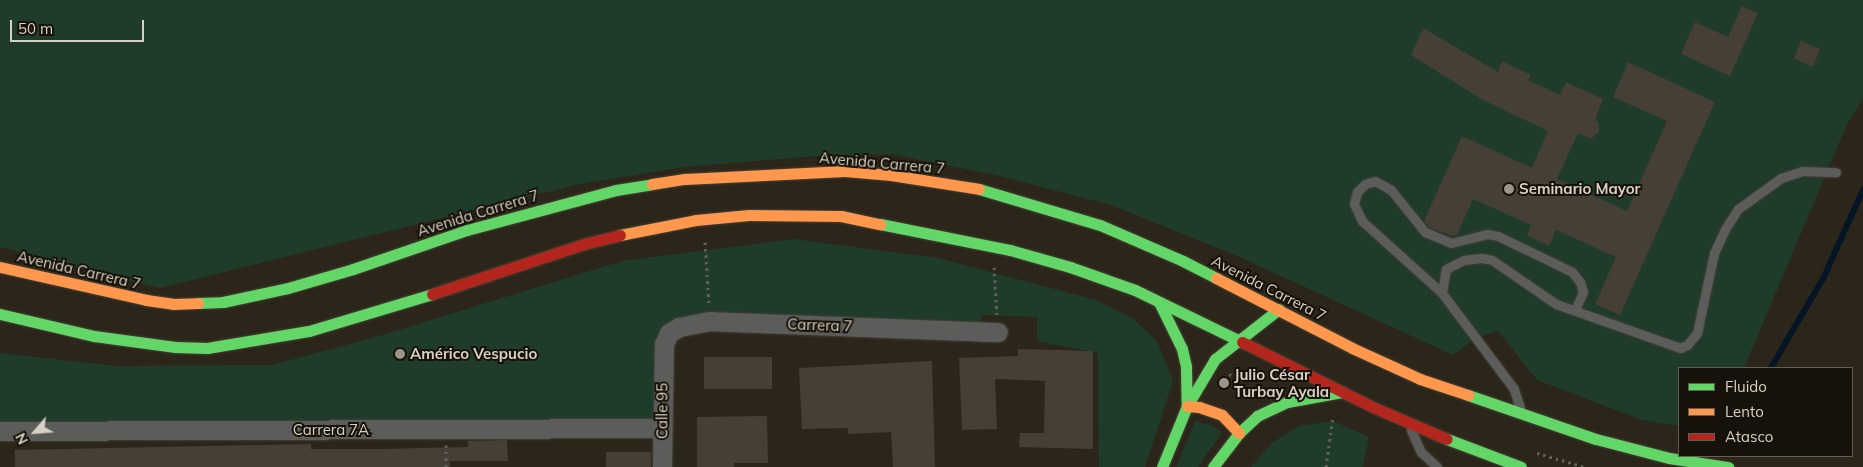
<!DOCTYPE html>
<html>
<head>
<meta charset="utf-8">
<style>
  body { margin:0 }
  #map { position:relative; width:1863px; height:467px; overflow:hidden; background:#2c261a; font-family:Mulish,sans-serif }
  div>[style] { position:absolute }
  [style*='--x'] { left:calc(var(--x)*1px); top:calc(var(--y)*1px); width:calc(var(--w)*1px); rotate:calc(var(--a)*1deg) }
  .green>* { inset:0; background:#1f3b2a }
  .stream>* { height:5.5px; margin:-2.75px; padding:0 2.75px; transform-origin:2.75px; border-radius:2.75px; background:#041625 }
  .building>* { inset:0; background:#453f36; transform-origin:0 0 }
  .path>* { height:3px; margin-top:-1.5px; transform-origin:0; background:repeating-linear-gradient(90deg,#62605c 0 2.5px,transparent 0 6.5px) }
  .roads { filter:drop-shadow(0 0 1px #464137) drop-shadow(0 0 1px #464137) }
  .lane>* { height:9px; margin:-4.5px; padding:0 4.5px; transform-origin:4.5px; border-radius:4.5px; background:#5c5d5b }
  .street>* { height:19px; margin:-9.5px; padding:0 9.5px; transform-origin:9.5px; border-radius:9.5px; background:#5c5d5b }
  .fast>* { height:11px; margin:-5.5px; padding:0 5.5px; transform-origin:5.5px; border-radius:5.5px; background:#63d668 }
  .slow>* { height:11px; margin:-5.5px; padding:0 5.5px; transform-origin:5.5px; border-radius:5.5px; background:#ff974d }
  .jam>* { height:11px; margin:-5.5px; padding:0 5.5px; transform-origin:5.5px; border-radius:5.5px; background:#b3261e }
  .dots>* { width:14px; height:14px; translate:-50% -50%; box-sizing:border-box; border:2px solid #171209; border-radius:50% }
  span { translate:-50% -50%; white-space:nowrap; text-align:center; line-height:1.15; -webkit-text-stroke:4px #171209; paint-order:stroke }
  .street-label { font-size:15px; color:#d8d1c3 }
  .poi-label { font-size:15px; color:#d8d1c3; font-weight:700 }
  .left { translate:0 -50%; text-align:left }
  .legend { position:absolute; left:1678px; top:367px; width:175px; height:90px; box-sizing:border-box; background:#171209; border:1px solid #645e53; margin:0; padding:6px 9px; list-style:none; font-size:15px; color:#d8d1c3 }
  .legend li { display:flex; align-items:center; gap:10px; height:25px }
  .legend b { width:25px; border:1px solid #645e53 }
  .north { position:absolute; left:10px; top:407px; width:50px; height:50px; -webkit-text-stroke:4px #171209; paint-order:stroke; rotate:243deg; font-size:14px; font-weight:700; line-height:20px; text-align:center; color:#d8d1c3 }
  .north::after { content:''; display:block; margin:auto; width:18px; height:22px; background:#d8d1c3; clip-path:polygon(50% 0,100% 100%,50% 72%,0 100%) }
  .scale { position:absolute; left:10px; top:20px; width:134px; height:22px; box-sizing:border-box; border:2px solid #d8d1c3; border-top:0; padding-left:6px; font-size:15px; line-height:18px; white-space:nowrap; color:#d8d1c3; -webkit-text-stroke:4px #171209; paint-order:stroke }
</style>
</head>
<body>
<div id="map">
  <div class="green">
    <div style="clip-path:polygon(0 0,1863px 0,1863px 99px,1848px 122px,1744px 368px,1679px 368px,1679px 426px,1642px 420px,1537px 380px,1498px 331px,1477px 337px,1453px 355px,1235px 255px,1111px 205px,1000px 176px,892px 154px,817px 156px,685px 167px,580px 184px,159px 288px,0 247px)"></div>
    <div style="clip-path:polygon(794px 239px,938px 258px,1096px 300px,1132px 318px,1157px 341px,1173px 381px,1145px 467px,1099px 467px,1098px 353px,1037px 341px,1037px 317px,982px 315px,980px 332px,710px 321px,669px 333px,662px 428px,0 431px,0 353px,118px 366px,272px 365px,376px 337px,622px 261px)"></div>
    <div style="clip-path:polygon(1195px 421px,1213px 426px,1222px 432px,1198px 467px,1176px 467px)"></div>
    <div style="clip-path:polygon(1333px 421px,1369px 437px,1363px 467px,1251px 467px,1273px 442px,1299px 426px)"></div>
  </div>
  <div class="stream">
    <div style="--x:1771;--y:368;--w:105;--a:-59.8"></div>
    <div style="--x:1824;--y:277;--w:95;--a:-65.9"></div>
  </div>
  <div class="building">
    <div style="clip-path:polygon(1742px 6px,1758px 13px,1730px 76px,1681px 54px,1695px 22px,1728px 37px)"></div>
    <div style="clip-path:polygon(1423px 28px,1498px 72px,1502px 61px,1531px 75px,1528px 80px,1560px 95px,1566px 82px,1603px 99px,1595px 120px,1599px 123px,1599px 132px,1591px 139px,1578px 133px,1557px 179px,1627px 211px,1667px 121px,1613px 97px,1628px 62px,1715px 102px,1620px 315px,1595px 304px,1616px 257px,1556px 230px,1549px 246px,1527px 236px,1531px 225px,1473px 199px,1457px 235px,1452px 236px,1429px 227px,1424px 221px,1462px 136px,1532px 168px,1548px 131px,1483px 100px,1411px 55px)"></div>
    <div style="left:1801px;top:41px;width:21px;height:19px;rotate:23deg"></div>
    <div style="clip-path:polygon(1018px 349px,1093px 351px,1093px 449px,1019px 447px,1020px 433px,1044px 433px,1045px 381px,995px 379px,997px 429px,962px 430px,959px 358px,1018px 356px)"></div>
    <div style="left:704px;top:357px;width:68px;height:32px"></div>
    <div style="clip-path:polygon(932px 361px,935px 467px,893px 467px,891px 432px,848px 434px,848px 428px,802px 429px,799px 368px)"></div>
    <div style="clip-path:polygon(767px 416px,768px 463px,734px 463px,734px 467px,697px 467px,697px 417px)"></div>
    <div style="clip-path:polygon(507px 440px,508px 461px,450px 461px,450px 467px,15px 467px,15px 450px,311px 444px,311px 449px,382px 449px,468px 447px,468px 441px)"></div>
    <div style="left:606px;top:452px;width:45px;height:15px"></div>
  </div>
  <div class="path">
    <div style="--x:705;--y:242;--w:63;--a:86.4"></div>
    <div style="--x:994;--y:267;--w:49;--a:86.5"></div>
    <div style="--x:1229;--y:374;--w:13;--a:27"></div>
    <div style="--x:1241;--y:380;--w:23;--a:-2"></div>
    <div style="--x:446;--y:445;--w:22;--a:90"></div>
    <div style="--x:1537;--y:453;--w:50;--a:16.3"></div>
    <div style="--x:1326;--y:467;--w:51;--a:-82.2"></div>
  </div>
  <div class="roads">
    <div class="lane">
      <div style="--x:1442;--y:293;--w:24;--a:-81"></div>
      <div style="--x:1446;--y:269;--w:20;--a:-27"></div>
      <div style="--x:1464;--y:260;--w:17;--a:-7"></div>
      <div style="--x:1481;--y:258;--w:11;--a:10"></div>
      <div style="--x:1492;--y:260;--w:78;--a:34.5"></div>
      <div style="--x:1556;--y:304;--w:132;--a:19.5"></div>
      <div style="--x:1680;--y:348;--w:8;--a:-23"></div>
      <div style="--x:1687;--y:345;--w:16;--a:-50"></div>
      <div style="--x:1697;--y:333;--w:82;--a:-78"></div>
      <div style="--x:1714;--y:253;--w:26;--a:-65"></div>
      <div style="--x:1725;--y:229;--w:24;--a:-57"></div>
      <div style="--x:1738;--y:209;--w:53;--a:-35.8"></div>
      <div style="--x:1781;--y:178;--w:22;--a:-18"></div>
      <div style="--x:1802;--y:171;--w:34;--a:2"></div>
      <div style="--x:1520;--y:408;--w:20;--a:-108"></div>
      <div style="--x:1514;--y:389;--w:120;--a:-126.9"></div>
      <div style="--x:1442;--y:293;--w:108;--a:-138"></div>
      <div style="--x:1362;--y:221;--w:19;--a:-115"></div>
      <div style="--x:1354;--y:204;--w:12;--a:-76"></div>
      <div style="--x:1357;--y:192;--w:11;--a:-45"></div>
      <div style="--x:1365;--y:184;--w:10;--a:-17"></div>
      <div style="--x:1375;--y:181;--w:18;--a:29"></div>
      <div style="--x:1391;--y:190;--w:54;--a:51"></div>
      <div style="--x:1425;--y:232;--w:28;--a:23"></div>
      <div style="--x:1451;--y:243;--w:37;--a:-14"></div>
      <div style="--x:1487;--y:234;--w:11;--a:10"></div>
      <div style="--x:1498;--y:236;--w:82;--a:25.9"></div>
      <div style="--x:1572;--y:272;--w:13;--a:51"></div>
      <div style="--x:1580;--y:282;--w:10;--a:73"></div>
      <div style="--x:1583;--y:292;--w:20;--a:114"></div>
      <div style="--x:1411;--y:430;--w:24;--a:66"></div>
      <div style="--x:1421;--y:452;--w:22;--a:43"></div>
    </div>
    <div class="street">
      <div style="--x:0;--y:431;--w:662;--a:-0.26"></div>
      <div style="--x:662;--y:467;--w:123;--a:-89.1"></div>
      <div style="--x:664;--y:344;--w:12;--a:-66"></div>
      <div style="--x:669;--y:333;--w:12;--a:-31"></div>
      <div style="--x:679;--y:327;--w:32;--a:-11"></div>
      <div style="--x:710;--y:321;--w:288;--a:2.2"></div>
    </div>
    <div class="fast">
      <div style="--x:979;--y:189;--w:126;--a:16.6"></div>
      <div style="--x:1100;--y:225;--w:90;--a:23.4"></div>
      <div style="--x:1183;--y:261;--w:37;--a:27"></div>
      <div style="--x:880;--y:224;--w:133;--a:11.3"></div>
      <div style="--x:1010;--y:250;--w:62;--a:15.8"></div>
      <div style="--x:1070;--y:267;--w:69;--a:19.5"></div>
      <div style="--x:1135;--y:290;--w:119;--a:25.9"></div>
      <div style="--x:1159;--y:302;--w:52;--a:63.9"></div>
      <div style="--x:1182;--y:349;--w:18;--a:77"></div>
      <div style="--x:1186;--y:367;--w:39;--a:89"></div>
      <div style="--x:198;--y:303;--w:25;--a:-2"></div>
      <div style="--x:223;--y:302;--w:66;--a:-12.2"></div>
      <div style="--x:288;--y:288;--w:68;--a:-16.3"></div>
      <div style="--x:353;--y:269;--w:120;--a:-18.9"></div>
      <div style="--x:467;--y:230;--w:154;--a:-15"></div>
      <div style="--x:616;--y:190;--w:36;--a:-9"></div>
      <div style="--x:0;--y:314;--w:97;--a:13.2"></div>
      <div style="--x:94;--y:336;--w:82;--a:7.7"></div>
      <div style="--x:175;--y:347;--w:32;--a:2"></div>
      <div style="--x:207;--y:348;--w:103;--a:-9.5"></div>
      <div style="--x:309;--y:331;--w:128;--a:-16.7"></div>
      <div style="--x:1468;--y:395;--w:135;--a:19"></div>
      <div style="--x:1596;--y:439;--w:75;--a:14.6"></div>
      <div style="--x:1669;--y:458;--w:60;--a:8.7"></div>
      <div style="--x:1447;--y:439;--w:79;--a:20.7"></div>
      <div style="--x:1162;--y:467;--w:66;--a:-67.7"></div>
      <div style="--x:1187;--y:406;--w:55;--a:-59.2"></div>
      <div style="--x:1215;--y:359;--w:81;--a:-38"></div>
      <div style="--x:1213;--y:467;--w:43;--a:-52.6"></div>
      <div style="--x:1239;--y:433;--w:25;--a:-43"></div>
      <div style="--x:1257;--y:416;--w:33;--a:-25"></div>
      <div style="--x:1287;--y:402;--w:56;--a:-10.3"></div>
    </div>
    <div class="slow">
      <div style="--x:652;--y:184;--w:33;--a:-9"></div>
      <div style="--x:685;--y:179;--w:160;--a:-2.9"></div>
      <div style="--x:845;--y:171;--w:46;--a:5"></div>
      <div style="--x:891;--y:175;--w:89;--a:9"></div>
      <div style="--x:620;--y:235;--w:77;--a:-11.2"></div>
      <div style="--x:696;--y:220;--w:53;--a:-5.4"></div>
      <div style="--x:749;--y:215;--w:92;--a:0.6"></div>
      <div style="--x:841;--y:216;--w:40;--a:12"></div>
      <div style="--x:0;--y:267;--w:150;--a:12.7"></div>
      <div style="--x:146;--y:300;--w:27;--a:8"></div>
      <div style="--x:173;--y:304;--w:25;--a:-2"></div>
      <div style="--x:1216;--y:278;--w:153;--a:27.2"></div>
      <div style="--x:1352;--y:348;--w:75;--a:24.5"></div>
      <div style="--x:1420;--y:379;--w:51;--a:18.4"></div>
      <div style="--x:1187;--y:406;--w:12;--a:5"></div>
      <div style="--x:1199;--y:407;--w:24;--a:19"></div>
      <div style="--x:1222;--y:415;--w:25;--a:47"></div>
    </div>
    <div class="jam">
      <div style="--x:432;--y:294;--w:160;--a:-18.2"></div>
      <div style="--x:584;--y:244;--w:37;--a:-14"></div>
      <div style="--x:1242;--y:342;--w:148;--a:26.4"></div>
      <div style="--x:1375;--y:408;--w:78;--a:23.3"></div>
    </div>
  </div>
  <div class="dots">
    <div style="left:1509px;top:189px;background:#9c9588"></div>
    <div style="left:400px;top:354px;background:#9c9588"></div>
    <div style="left:1224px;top:383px;background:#9c9588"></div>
  </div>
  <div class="street-label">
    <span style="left:882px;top:163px;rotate:5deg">Avenida Carrera 7</span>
    <span style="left:478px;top:213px;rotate:-17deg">Avenida Carrera 7</span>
    <span style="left:79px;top:270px;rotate:13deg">Avenida Carrera 7</span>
    <span style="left:1269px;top:288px;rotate:27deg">Avenida Carrera 7</span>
    <span style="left:820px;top:325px;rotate:2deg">Carrera 7</span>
    <span style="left:662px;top:411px;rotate:-90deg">Calle 95</span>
    <span style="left:331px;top:430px">Carrera 7A</span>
  </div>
  <div class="poi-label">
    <span class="left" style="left:1519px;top:189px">Seminario Mayor</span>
    <span class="left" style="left:410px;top:354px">Américo Vespucio</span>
    <span class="left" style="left:1234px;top:383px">Julio César<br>Turbay Ayala</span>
  </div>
  <ul class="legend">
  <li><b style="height:6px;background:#63d668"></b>Fluido</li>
  <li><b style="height:6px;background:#ff974d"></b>Lento</li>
  <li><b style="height:6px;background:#b3261e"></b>Atasco</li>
  </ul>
  <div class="north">N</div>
  <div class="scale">50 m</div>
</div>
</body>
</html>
